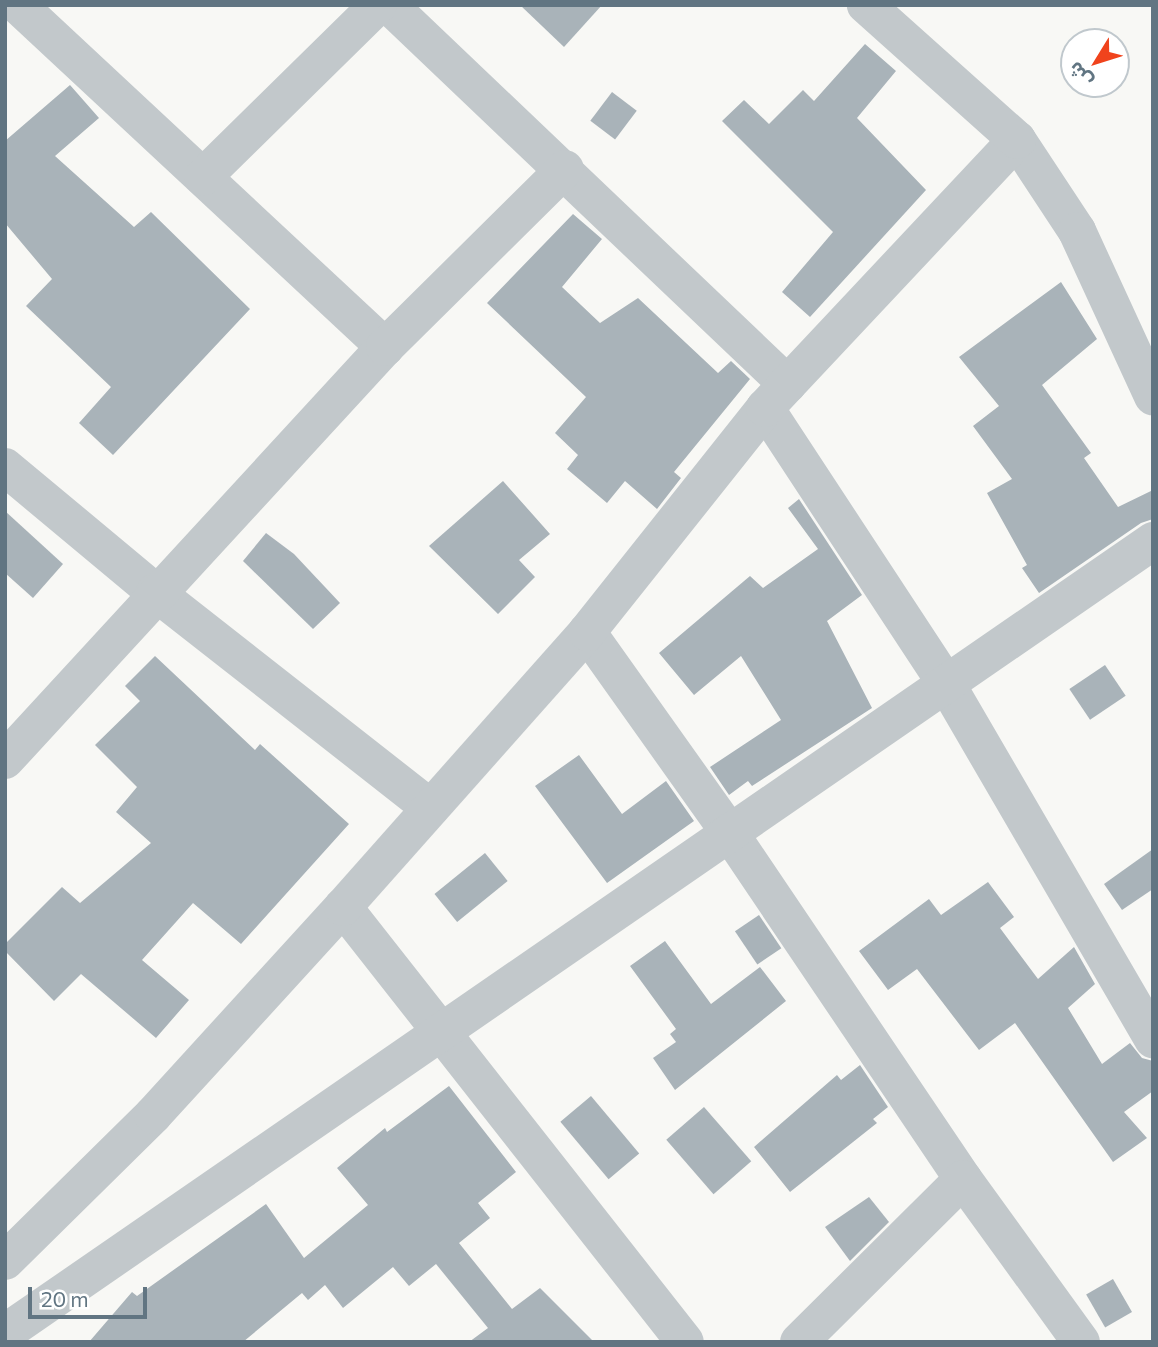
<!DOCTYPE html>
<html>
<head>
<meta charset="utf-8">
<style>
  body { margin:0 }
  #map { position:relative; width:1158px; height:1347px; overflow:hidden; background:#f8f8f5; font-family:Commissioner,"Noto Sans Arabic",sans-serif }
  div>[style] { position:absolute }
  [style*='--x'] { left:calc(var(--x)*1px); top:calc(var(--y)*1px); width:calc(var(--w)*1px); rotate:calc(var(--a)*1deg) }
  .building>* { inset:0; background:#a9b3b9; transform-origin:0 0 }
  .minor>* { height:38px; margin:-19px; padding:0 19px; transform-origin:19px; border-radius:19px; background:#c2c8cb }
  span { translate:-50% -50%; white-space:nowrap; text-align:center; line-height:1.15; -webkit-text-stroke:7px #fff; paint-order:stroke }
  .frame { position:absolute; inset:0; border:7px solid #617582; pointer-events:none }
  .north { position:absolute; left:1060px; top:28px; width:70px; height:70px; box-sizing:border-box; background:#fff; border:2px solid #c0c8cd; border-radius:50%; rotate:232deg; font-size:19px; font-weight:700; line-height:28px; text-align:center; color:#617582 }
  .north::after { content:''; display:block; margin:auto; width:24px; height:32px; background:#f0431c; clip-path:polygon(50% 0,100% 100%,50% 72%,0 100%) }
  .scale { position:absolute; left:28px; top:1287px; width:119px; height:32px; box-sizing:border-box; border:4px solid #617582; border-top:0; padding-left:9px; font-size:21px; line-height:24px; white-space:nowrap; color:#617582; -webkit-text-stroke:5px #fff; paint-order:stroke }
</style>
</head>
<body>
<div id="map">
  <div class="building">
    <div style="clip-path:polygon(520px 5px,602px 5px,564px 47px)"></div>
    <div style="clip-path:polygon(865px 44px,896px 71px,857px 118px,926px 190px,810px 317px,782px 292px,833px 232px,722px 121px,744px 100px,769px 124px,803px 90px,814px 101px)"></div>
    <div style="clip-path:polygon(70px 85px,99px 118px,55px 156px,134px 227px,151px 212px,250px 309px,113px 455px,79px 423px,111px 387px,26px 306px,52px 279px,5px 223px,5px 141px)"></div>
    <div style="left:612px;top:92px;width:31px;height:36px;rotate:37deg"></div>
    <div style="clip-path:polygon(573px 214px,602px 239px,562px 287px,600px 323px,638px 298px,718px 373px,731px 361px,750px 379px,674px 472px,681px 478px,657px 509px,625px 481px,607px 503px,567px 469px,578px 455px,555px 433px,586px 397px,487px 303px)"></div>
    <div style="clip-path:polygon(1061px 282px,1097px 339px,1042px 385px,1091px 453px,1084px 458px,1118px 507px,1153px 490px,1153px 519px,1141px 523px,1039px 593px,1022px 568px,1027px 565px,987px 493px,1012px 479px,973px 426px,999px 406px,959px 357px)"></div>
    <div style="clip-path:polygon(503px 481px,550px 534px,519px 560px,535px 577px,498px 614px,429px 546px)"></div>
    <div style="clip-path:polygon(799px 499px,862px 595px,827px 621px,872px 708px,752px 786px,748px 781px,729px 795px,710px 767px,781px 720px,741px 656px,694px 695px,659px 653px,750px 576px,763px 588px,818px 549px,788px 508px)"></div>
    <div style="clip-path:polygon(5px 511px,63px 564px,33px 598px,5px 573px)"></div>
    <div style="clip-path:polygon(266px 533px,294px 554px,340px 603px,313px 629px,243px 561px)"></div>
    <div style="clip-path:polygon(155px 656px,255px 750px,260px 744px,349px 824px,241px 944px,193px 903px,142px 960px,189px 1000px,156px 1038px,81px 974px,54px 1001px,5px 951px,5px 944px,62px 887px,80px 903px,151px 843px,116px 812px,137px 787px,95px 745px,140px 701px,125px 686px)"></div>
    <div style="left:1105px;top:665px;width:37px;height:43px;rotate:56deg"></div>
    <div style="clip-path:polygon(579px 755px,622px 814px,666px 781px,694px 821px,607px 883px,535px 786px)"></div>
    <div style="clip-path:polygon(1153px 849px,1153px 889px,1122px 910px,1104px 884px)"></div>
    <div style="left:485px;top:853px;width:36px;height:65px;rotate:51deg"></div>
    <div style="clip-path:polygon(988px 882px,1014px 917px,1000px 928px,1038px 979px,1074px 947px,1095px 984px,1068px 1008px,1102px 1064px,1130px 1043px,1142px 1058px,1153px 1061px,1153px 1091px,1124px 1112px,1147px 1138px,1113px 1162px,1015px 1023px,979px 1050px,917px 969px,888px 990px,859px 951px,929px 899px,941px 915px)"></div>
    <div style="left:759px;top:915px;width:40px;height:29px;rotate:56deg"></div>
    <div style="clip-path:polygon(665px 941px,711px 1004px,760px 967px,786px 1001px,675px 1090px,653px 1058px,676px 1042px,670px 1034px,676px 1029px,630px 966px)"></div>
    <div style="clip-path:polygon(860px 1065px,888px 1107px,873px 1119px,877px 1123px,790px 1192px,754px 1147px,837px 1075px,841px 1080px)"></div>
    <div style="clip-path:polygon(449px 1086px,516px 1172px,478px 1203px,490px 1218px,459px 1243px,512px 1309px,540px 1288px,594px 1342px,469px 1342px,488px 1328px,436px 1264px,409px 1286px,393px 1267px,343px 1308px,325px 1285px,308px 1300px,302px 1293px,243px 1342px,89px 1342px,132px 1292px,137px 1296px,266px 1204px,304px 1258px,368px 1205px,337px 1168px,385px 1128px,387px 1132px)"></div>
    <div style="left:591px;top:1096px;width:75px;height:40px;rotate:50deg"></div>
    <div style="left:704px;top:1107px;width:72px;height:50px;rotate:49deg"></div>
    <div style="clip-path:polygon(869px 1197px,889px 1222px,850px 1261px,825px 1227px)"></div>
    <div style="left:1113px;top:1279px;width:38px;height:31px;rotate:60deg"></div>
  </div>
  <div class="minor">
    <div style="--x:18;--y:5;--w:502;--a:42.98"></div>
    <div style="--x:389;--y:5;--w:550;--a:43.6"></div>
    <div style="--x:1017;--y:140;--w:109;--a:56.6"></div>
    <div style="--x:1077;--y:231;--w:182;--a:65.3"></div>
    <div style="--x:203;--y:177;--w:245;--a:-44.5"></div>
    <div style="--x:765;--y:408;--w:331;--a:56.7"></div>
    <div style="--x:947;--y:685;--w:410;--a:59.8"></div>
    <div style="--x:5;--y:467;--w:195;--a:39.8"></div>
    <div style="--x:155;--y:592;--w:350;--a:38.1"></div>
    <div style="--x:587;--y:632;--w:245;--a:54.6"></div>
    <div style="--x:729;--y:832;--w:419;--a:56"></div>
    <div style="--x:963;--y:1179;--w:201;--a:54.1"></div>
    <div style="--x:5;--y:760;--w:561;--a:-47.38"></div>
    <div style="--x:385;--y:347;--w:253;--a:-44.7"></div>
    <div style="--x:343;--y:907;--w:553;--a:51.83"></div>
    <div style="--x:5;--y:1261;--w:208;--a:-44.6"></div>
    <div style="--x:153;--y:1115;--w:282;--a:-47.6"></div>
    <div style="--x:343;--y:907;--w:368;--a:-48.4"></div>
    <div style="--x:587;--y:632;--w:286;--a:-51.5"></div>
    <div style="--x:765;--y:408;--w:368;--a:-46.8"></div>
    <div style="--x:1017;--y:140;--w:203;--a:-138.2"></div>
    <div style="--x:5;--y:1333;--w:1395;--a:-34.6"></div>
    <div style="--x:799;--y:1342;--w:231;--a:-44.8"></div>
  </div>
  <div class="frame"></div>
  <div class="north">ش</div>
  <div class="scale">20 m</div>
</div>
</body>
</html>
